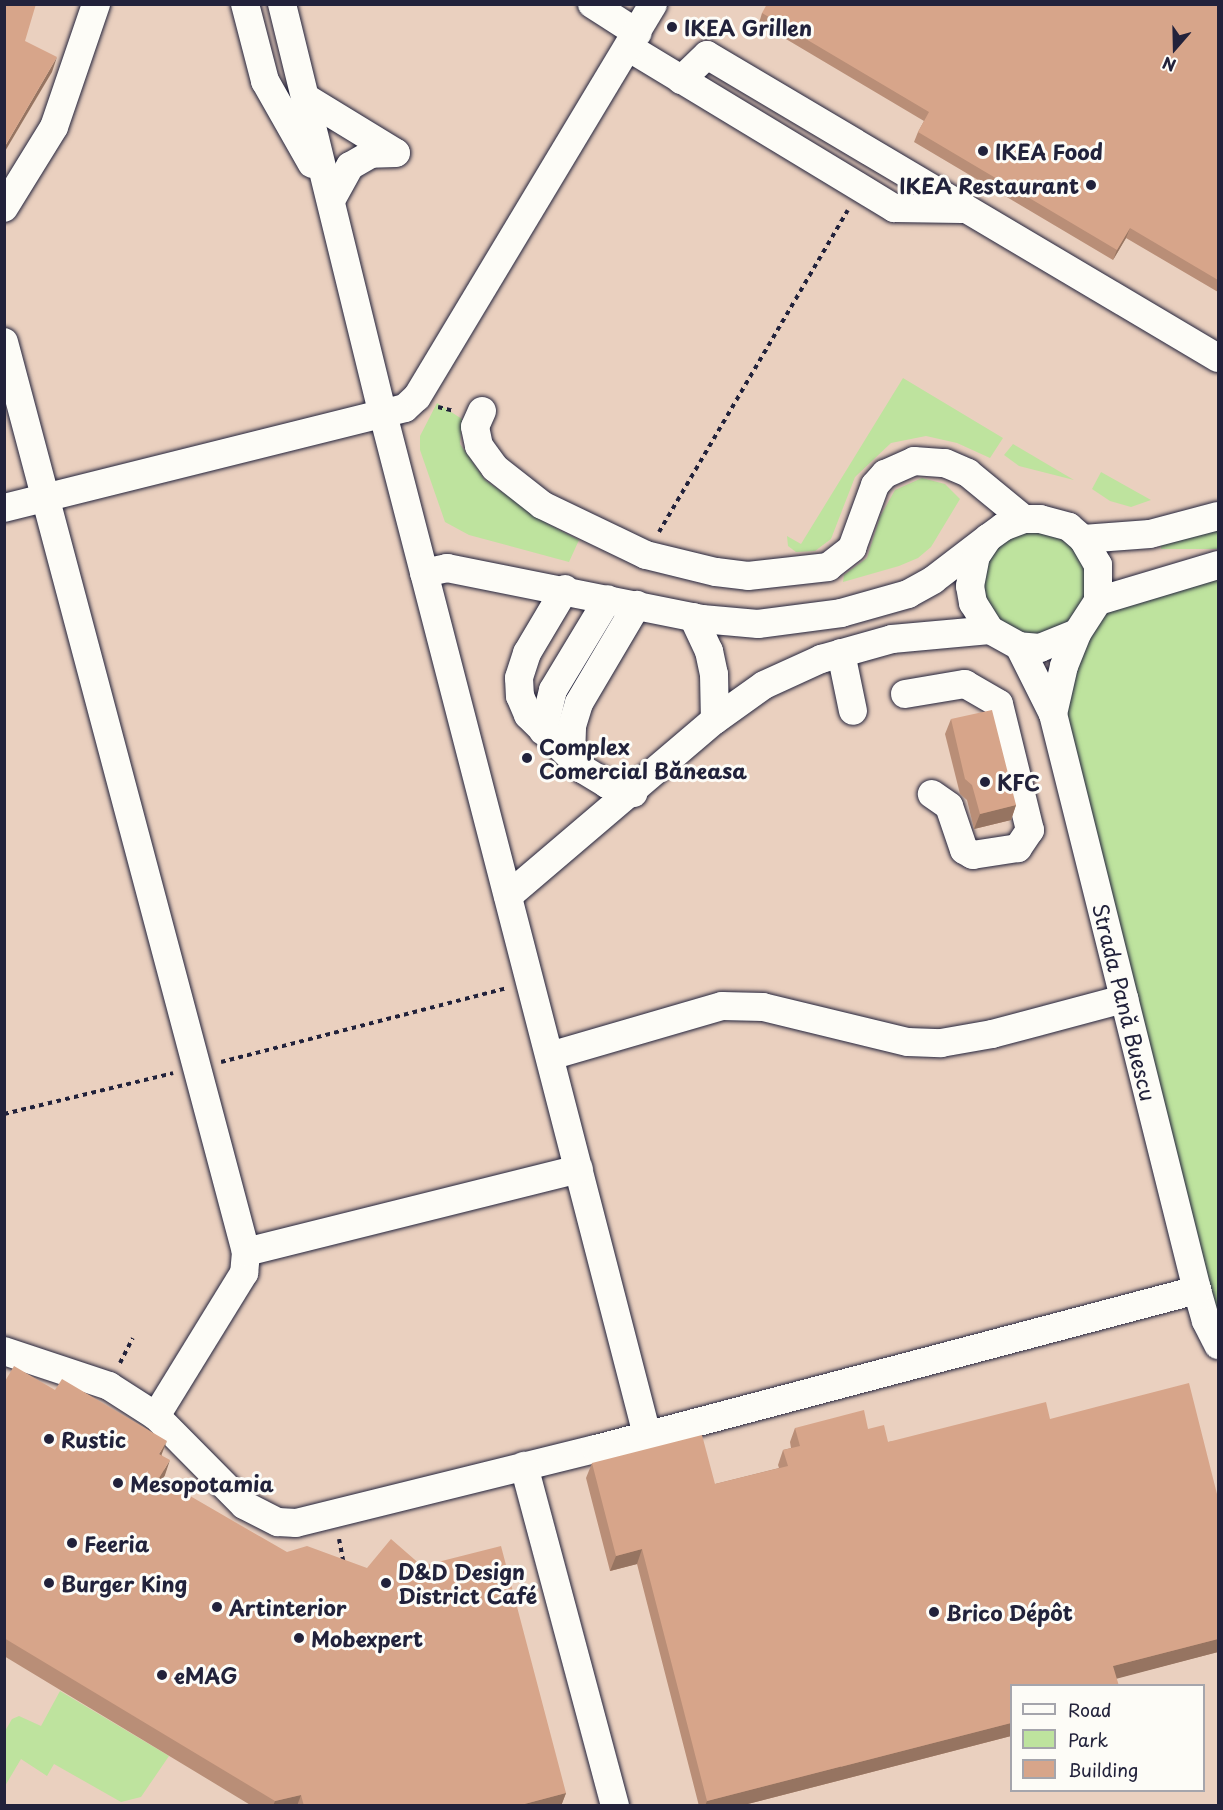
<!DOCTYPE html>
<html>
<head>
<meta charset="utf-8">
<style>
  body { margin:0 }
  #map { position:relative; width:1223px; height:1810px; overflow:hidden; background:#f2e2d6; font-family:"Playpen Sans",sans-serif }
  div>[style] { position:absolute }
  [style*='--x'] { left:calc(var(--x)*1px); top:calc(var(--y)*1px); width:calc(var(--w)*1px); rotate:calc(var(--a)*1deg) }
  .built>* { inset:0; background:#ead0bf }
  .green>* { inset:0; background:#bee39e; transform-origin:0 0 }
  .round { border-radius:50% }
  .path>* { height:4px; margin-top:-2px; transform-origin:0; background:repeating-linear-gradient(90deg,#22223b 0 4.5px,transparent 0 9px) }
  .roads { filter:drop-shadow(0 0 2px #22223b) drop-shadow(0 0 2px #22223b) }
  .minor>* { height:28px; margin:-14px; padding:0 14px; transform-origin:14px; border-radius:14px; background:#fdfcf7 }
  .wall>* { inset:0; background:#b98e77 }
  .shaded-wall>* { inset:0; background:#967461 }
  .building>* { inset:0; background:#d7a58a }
  .dots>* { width:16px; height:16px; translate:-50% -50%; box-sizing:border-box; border:3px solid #fdfcf7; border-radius:50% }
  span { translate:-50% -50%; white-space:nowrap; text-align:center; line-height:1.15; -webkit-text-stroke:6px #fdfcf7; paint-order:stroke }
  .poi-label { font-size:21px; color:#22223b; font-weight:700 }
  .left { translate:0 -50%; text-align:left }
  .right { translate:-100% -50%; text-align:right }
  .street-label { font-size:21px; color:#22223b }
  .frame { position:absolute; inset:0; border:6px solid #22223b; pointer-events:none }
  .legend { position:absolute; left:1010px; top:1684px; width:195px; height:108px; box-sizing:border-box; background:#fdfcf7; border:2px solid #a5a5ac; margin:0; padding:8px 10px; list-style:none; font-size:18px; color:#22223b }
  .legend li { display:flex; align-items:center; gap:12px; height:30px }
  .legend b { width:30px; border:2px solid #a5a5ac }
  .north { position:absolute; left:1145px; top:18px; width:60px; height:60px; -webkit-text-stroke:4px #fdfcf7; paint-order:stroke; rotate:200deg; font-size:16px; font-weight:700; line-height:24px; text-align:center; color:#22223b }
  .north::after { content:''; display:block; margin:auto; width:21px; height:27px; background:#22223b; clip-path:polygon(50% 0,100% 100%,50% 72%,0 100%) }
</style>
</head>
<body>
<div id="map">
  <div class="built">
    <div style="clip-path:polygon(evenodd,5px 5px,1218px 5px,1218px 1805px,5px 1806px,5px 5px,1012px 1686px,1204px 1686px,1204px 1790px,1012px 1790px,1012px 1686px)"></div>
  </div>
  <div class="green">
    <div style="clip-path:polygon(903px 378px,1003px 438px,990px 458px,957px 443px,926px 436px,891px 443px,855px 477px,831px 539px,815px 551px,796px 552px,788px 546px,787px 536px,801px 544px)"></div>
    <div style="clip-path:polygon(437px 403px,462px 419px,460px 444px,485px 480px,548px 524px,579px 540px,569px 562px,469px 535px,445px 522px,420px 450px,420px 436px)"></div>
    <div style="clip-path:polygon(1013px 444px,1074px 480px,1019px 466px,1004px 455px)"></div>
    <div style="clip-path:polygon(1101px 472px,1151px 500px,1131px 507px,1110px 501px,1092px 489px)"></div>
    <div style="clip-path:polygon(922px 478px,945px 484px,960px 499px,931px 547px,918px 558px,899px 566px,843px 582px,844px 575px,867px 558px,880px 517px,895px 490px)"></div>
    <div style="left:1218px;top:528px;width:21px;height:57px;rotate:90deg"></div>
    <div class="round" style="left:984px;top:532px;width:102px;height:102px"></div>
    <div style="clip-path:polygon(1218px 564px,1218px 1314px,1197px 1290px,1053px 714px,1092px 615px)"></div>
    <div style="clip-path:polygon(60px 1691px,169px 1756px,141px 1797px,121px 1802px,54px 1764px,47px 1776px,21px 1759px,5px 1786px,5px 1731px,12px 1719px,19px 1716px,41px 1726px)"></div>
  </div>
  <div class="path">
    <div style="--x:438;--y:407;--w:16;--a:14"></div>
    <div style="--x:659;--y:532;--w:373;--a:-59.6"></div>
    <div style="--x:221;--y:1062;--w:296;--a:-14.5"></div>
    <div style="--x:4;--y:1114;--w:174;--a:-13.6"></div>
    <div style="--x:120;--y:1363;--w:28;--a:-63"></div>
    <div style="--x:339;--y:1539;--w:25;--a:79"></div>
  </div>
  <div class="roads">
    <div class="minor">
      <div style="--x:245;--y:4;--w:80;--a:75.4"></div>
      <div style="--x:265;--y:81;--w:95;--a:60.5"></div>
      <div style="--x:282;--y:4;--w:422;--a:76.2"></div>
      <div style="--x:383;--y:414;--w:1055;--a:75.5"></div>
      <div style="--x:592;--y:4;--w:54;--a:32.8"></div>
      <div style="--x:628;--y:47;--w:311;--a:31.2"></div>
      <div style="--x:894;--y:208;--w:68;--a:0.8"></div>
      <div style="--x:681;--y:80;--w:36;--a:-44"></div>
      <div style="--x:707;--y:55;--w:594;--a:30.67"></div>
      <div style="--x:306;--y:98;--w:105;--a:31.4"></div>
      <div style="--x:396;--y:153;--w:25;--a:178"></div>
      <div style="--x:371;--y:154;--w:24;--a:150"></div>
      <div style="--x:350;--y:166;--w:39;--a:119"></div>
      <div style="--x:4;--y:208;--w:95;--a:-58.3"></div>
      <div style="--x:54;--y:127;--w:130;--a:-71.1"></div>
      <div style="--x:4;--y:342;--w:942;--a:75.11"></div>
      <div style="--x:246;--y:1252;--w:21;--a:95"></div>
      <div style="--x:244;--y:1273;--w:168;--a:121.6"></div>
      <div style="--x:482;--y:411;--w:17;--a:114"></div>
      <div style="--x:475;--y:427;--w:19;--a:78"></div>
      <div style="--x:479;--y:446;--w:27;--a:54"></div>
      <div style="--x:495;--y:468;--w:60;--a:38.2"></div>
      <div style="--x:542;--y:505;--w:115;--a:25.7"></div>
      <div style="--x:646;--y:555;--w:72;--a:13.7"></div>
      <div style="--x:716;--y:572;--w:32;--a:7"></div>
      <div style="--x:748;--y:576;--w:81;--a:-6.4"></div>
      <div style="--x:828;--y:567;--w:31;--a:-38"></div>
      <div style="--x:852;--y:548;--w:67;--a:-69.9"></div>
      <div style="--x:875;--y:485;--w:15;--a:-48"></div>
      <div style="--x:885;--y:474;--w:32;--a:-24"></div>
      <div style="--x:914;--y:461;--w:31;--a:4"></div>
      <div style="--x:945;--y:463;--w:25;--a:23"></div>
      <div style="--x:968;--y:473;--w:72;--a:39.4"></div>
      <div style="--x:4;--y:508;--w:413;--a:-14"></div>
      <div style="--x:405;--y:408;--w:16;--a:-43"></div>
      <div style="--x:417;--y:397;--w:458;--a:-59"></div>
      <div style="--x:1083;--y:539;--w:67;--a:-4.3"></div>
      <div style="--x:1150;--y:534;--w:70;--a:-14.8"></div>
      <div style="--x:424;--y:573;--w:24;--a:-12"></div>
      <div style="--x:447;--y:568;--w:260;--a:11.3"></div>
      <div style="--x:702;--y:619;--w:56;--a:5.1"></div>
      <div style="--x:758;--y:624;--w:84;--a:-7.5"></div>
      <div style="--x:841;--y:613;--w:70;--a:-15.8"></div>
      <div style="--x:908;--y:594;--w:29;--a:-29"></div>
      <div style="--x:933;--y:580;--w:69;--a:-37.4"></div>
      <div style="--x:988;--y:538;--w:19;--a:-36"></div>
      <div style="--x:1003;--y:527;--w:22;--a:-21"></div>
      <div style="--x:1024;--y:519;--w:16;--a:0"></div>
      <div style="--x:1040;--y:519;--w:30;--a:15"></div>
      <div style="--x:1069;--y:527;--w:18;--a:41"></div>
      <div style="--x:1083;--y:539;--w:30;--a:60"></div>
      <div style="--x:1098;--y:565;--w:36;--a:90"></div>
      <div style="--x:1098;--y:601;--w:38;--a:123"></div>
      <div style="--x:1077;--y:633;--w:40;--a:158"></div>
      <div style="--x:1040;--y:648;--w:21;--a:-175"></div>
      <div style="--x:1019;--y:646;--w:33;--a:-151"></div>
      <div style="--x:990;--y:630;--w:32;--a:-122"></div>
      <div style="--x:973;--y:603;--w:17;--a:-100"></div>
      <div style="--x:970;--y:586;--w:31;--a:-79"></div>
      <div style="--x:976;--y:556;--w:22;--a:-56"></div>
      <div style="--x:565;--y:589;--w:74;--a:120.7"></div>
      <div style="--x:527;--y:653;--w:26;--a:108"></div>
      <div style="--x:519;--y:678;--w:18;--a:87"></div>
      <div style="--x:520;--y:696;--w:21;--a:67"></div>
      <div style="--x:528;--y:715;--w:78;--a:44.5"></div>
      <div style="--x:584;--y:770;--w:27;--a:31"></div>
      <div style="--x:607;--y:784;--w:28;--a:19"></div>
      <div style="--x:1098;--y:601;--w:125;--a:-16.7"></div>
      <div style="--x:693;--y:617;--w:38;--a:65"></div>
      <div style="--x:709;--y:651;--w:24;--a:78"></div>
      <div style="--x:714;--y:674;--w:46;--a:88.8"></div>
      <div style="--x:1019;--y:646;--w:76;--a:63.4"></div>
      <div style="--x:1053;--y:714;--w:594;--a:75.96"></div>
      <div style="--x:1197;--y:1290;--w:32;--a:74"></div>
      <div style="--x:1206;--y:1321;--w:27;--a:63"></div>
      <div style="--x:841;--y:653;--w:59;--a:78.3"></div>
      <div style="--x:905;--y:694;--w:61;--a:-9.5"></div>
      <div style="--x:965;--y:684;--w:39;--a:30"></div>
      <div style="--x:999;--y:704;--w:130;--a:76.2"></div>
      <div style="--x:1030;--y:830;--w:22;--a:124"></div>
      <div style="--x:1018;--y:848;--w:46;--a:171.2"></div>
      <div style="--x:973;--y:855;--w:10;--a:-151"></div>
      <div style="--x:964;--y:850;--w:46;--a:-108.8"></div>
      <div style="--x:949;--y:806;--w:21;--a:-145"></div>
      <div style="--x:1053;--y:714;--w:49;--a:-77.1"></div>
      <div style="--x:1064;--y:666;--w:35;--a:-68"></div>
      <div style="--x:543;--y:731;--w:42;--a:-76.3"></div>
      <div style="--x:553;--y:690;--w:106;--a:-58.9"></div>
      <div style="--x:571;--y:757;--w:31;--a:-88"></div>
      <div style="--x:572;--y:726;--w:24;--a:-73"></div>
      <div style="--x:579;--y:703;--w:114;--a:-59.4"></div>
      <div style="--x:508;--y:896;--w:272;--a:-40.4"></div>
      <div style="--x:715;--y:720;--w:60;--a:-35.5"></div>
      <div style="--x:764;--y:685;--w:63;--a:-24.5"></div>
      <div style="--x:821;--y:659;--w:74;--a:-15.7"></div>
      <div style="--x:892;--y:639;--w:98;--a:-5.2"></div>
      <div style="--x:550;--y:1056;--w:179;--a:-16.2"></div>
      <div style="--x:722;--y:1006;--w:41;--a:1.4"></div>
      <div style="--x:763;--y:1007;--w:149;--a:13.6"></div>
      <div style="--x:908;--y:1042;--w:33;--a:2"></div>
      <div style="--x:941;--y:1043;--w:52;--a:-10"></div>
      <div style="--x:992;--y:1034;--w:137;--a:-14.9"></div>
      <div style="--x:246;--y:1252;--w:343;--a:-14"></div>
      <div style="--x:4;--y:1351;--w:111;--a:18.4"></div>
      <div style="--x:109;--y:1386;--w:56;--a:32.6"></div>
      <div style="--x:156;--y:1416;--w:125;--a:45.3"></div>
      <div style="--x:244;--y:1505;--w:38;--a:27"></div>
      <div style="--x:278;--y:1522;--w:18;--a:3"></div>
      <div style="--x:296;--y:1523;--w:309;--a:-13.9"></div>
      <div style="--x:596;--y:1449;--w:622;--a:-14.82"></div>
      <div style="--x:524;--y:1466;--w:352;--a:75"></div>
    </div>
  </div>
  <div class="wall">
    <div style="clip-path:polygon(1218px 4px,1218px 292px,1126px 238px,1113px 260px,914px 142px,918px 132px,924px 121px,759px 23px,762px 13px)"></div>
    <div style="clip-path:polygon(951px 719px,1016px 805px,1011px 820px,974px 829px,967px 800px,960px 794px,945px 734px)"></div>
    <div style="clip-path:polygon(4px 1383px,162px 1455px,165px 1475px,162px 1480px,566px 1793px,561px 1806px,252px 1806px,4px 1656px)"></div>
    <div style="clip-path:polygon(1050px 1419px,1218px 1498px,1218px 1652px,1117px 1678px,1011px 1736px,740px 1806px,699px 1806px,637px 1564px,610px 1571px,586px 1478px,592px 1463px,715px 1484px,779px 1468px,778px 1465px,783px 1450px,791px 1448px,790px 1442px,795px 1428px,868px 1429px,888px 1442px)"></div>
  </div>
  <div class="shaded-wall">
    <div style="clip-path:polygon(57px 57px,52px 72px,4px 153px,4px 148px)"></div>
    <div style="clip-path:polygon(1130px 228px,1126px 238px,1113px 260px,1117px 250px)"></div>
    <div style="clip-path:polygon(1016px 805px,1011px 820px,974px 829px,980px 814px)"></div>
    <div style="clip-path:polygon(167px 1441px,161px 1456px,159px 1454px)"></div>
    <div style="clip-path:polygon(170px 1460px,165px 1475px,154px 1493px,159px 1478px)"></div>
    <div style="clip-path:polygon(642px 1549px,637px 1564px,610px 1571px,616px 1556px)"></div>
    <div style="clip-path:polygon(1218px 1639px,1218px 1652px,1108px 1681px,1113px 1666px)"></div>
    <div style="clip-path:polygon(1011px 1723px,1011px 1736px,740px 1806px,705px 1806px,707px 1801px)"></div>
    <div style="clip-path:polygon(566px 1793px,561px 1806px,517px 1806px)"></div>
    <div style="clip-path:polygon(301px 1795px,297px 1806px,273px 1806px,275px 1801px)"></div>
  </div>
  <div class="building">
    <div style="clip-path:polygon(4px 4px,36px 4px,25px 41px,57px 57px,4px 148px)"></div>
    <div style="clip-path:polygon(767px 4px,1218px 4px,1218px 280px,1130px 228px,1117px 250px,918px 132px,929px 112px,762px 13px)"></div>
    <div style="clip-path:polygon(992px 710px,1016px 805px,980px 814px,972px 785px,965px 779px,951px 719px)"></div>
    <div style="clip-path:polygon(14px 1366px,55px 1390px,62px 1379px,167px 1441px,159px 1454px,170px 1460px,159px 1478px,287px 1552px,307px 1546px,367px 1568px,391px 1539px,422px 1566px,501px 1546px,566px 1793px,517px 1806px,304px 1806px,301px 1795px,275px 1801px,4px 1638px,4px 1383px)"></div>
    <div style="clip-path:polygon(1189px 1383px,1218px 1498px,1218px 1639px,1113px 1666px,1119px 1686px,1011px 1686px,1011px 1723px,707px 1801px,642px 1549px,616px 1556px,592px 1463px,702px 1435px,715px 1484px,788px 1466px,783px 1450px,800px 1446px,795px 1428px,864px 1410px,868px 1429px,884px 1425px,888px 1442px,1046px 1402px,1050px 1419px)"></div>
  </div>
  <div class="dots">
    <div style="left:672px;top:27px;background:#22223b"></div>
    <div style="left:983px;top:151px;background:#22223b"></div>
    <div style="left:1091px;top:185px;background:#22223b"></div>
    <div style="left:527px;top:758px;background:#22223b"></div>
    <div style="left:985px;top:782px;background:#22223b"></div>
    <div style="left:49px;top:1439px;background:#22223b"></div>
    <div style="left:118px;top:1483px;background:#22223b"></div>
    <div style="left:72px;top:1543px;background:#22223b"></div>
    <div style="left:49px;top:1583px;background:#22223b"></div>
    <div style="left:386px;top:1583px;background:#22223b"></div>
    <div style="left:217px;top:1607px;background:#22223b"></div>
    <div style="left:934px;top:1612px;background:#22223b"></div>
    <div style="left:299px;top:1638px;background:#22223b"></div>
    <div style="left:162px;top:1675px;background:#22223b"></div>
  </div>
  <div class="poi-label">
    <span class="left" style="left:684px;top:27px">IKEA Grillen</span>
    <span class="left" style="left:995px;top:151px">IKEA Food</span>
    <span class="right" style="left:1079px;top:185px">IKEA Restaurant</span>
    <span class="left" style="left:539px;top:758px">Complex<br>Comercial Băneasa</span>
    <span class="left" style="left:997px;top:782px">KFC</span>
    <span class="left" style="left:61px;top:1439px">Rustic</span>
    <span class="left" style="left:130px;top:1483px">Mesopotamia</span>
    <span class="left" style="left:84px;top:1543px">Feeria</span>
    <span class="left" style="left:398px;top:1583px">D&amp;D Design<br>District Café</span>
    <span class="left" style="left:61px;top:1583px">Burger King</span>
    <span class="left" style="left:229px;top:1607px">Artinterior</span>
    <span class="left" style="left:946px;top:1612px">Brico Dépôt</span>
    <span class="left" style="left:311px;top:1638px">Mobexpert</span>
    <span class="left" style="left:174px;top:1675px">eMAG</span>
  </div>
  <div class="street-label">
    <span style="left:1125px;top:1002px;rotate:76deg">Strada Pană Buescu</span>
  </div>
  <div class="frame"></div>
  <ul class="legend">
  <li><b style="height:8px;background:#fdfcf7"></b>Road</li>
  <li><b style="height:16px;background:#bee39e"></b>Park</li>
  <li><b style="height:16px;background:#d7a58a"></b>Building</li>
  </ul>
  <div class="north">N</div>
</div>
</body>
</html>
